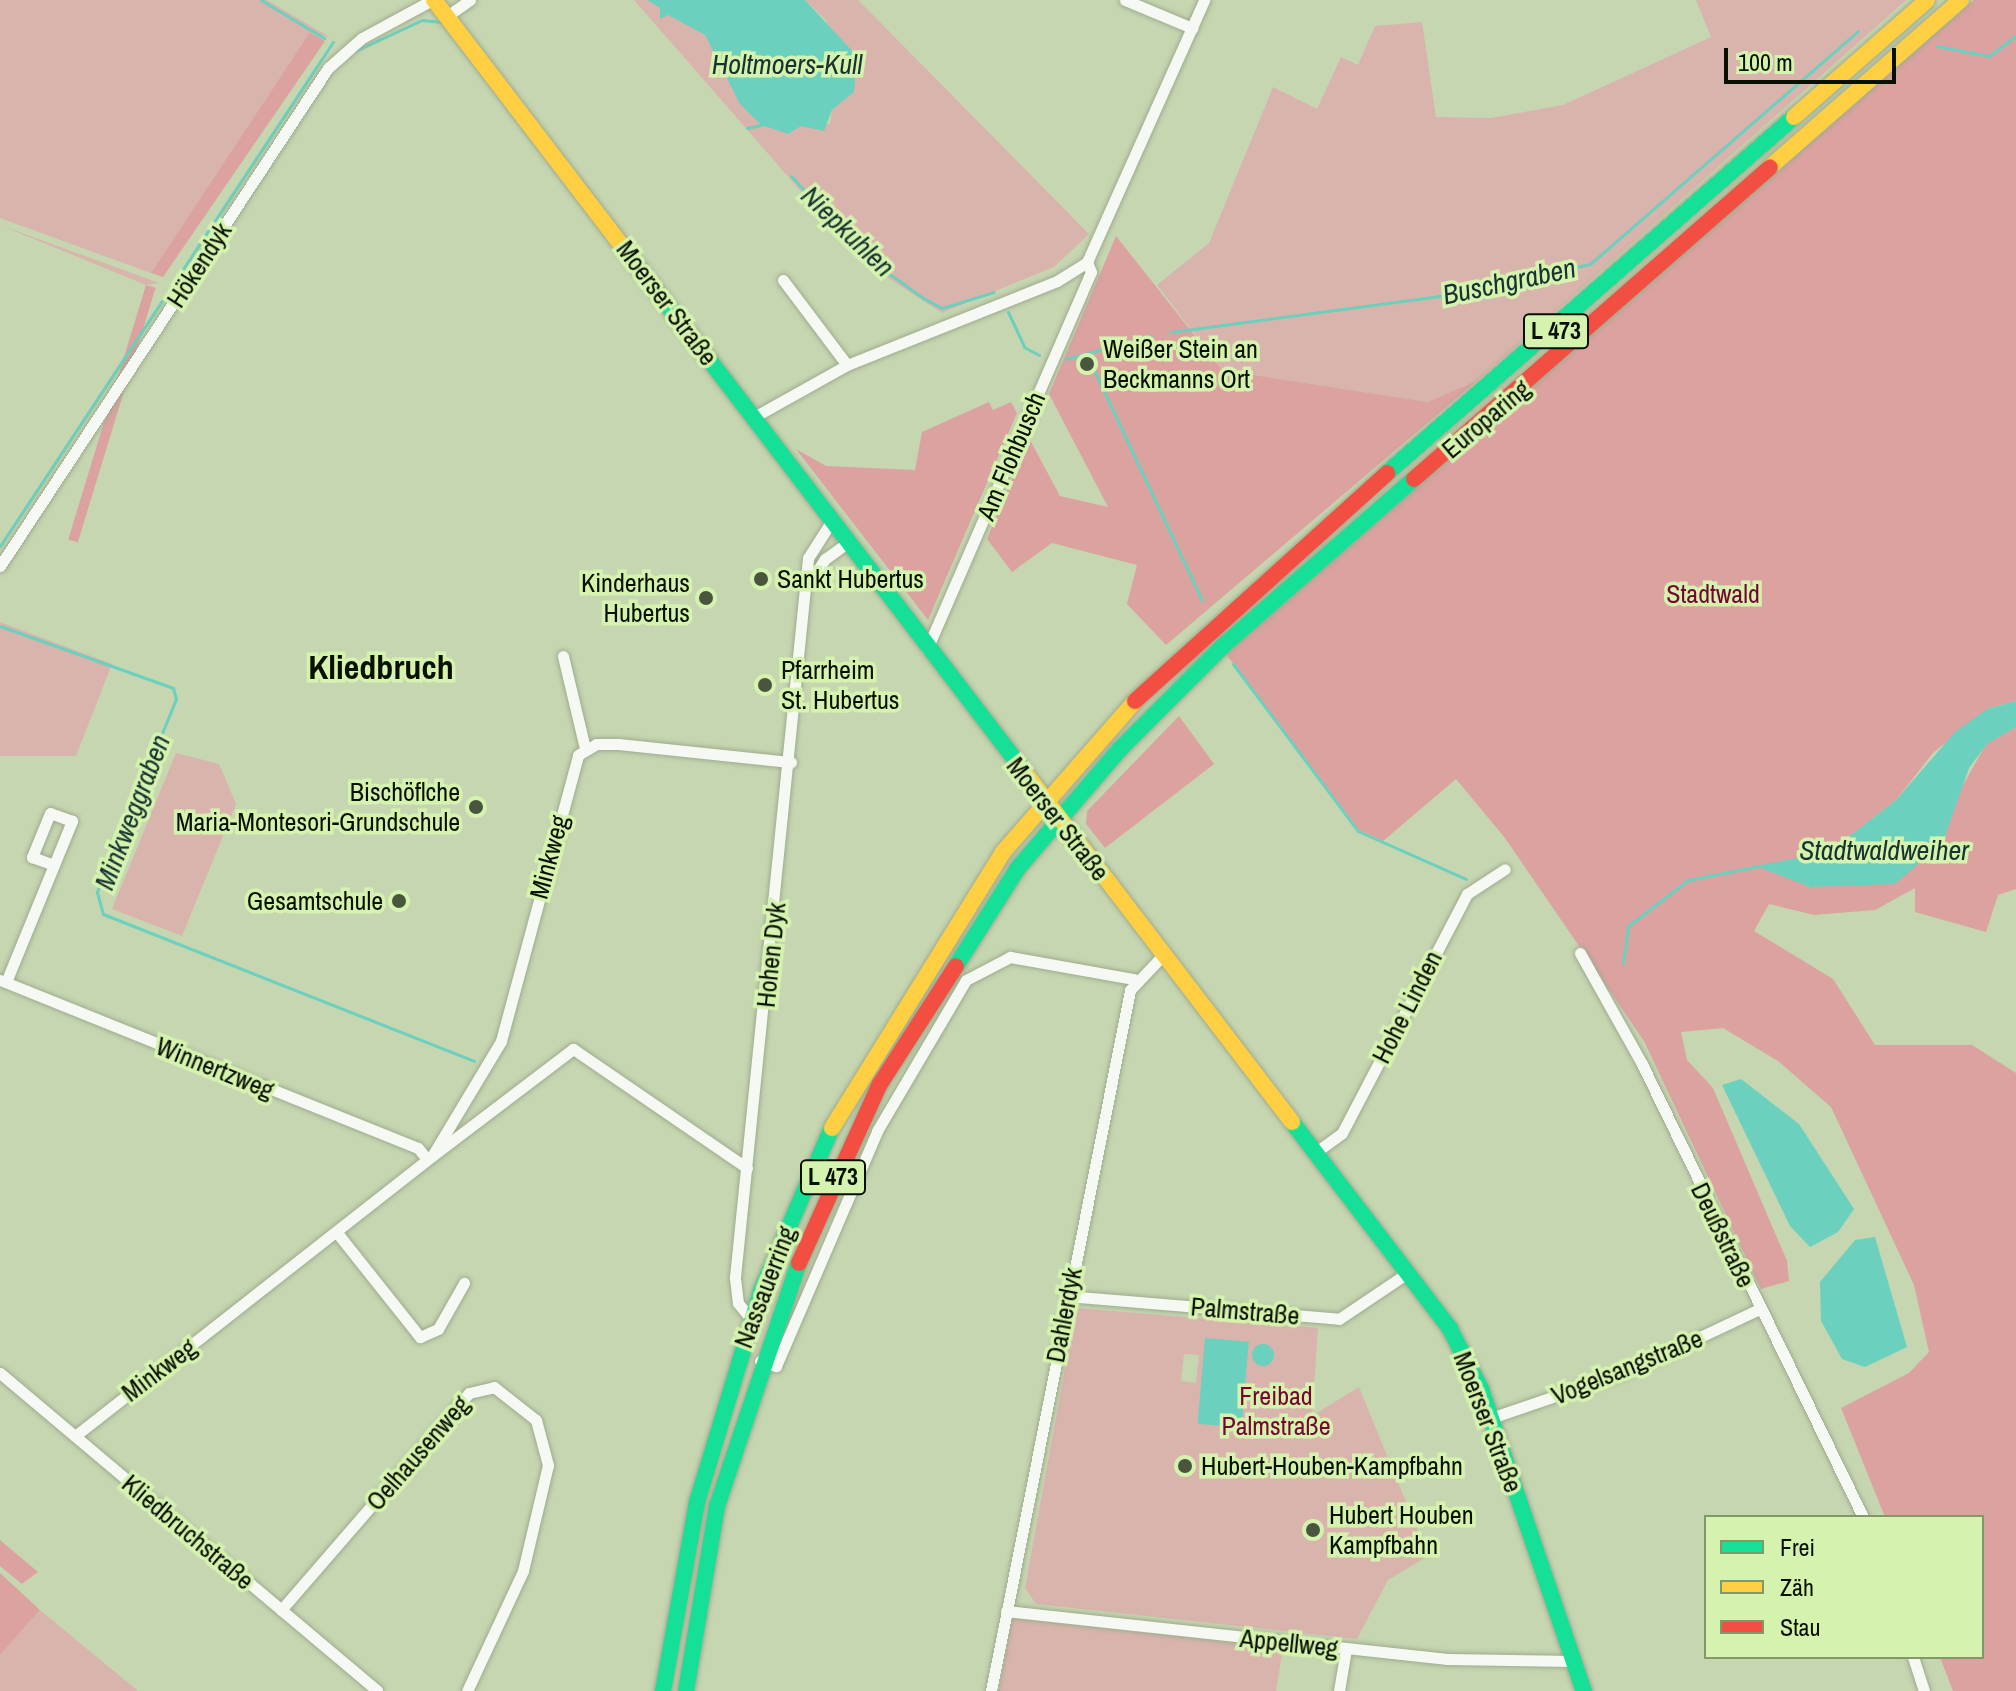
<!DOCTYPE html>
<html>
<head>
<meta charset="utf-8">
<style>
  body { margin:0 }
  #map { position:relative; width:2016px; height:1691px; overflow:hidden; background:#c6d6b1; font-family:"Archivo Narrow",sans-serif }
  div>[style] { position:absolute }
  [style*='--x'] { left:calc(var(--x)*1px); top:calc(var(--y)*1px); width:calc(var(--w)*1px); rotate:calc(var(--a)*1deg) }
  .green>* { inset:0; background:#d9b4ac }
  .forest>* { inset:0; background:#dba2a0; transform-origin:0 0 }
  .water>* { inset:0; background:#6bd0be; transform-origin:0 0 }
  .round { border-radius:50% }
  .stream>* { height:3px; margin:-1.5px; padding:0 1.5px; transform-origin:1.5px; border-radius:1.5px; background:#6bd0be }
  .roads { filter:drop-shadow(0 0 2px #9fab8e) drop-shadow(0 0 2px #9fab8e) }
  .street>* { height:11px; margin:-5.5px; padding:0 5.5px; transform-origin:5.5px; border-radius:5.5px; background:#f6f9f3 }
  .fast>* { height:16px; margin:-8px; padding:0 8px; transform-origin:8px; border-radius:8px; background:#16e098 }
  .slow>* { height:16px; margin:-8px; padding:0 8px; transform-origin:8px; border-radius:8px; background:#ffcf43 }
  .jam>* { height:16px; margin:-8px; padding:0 8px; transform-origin:8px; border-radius:8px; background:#f24e42 }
  .dots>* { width:22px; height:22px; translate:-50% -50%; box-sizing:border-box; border:4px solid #d5f3af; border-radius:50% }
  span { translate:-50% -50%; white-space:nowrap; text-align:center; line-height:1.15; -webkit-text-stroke:7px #d5f3af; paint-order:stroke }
  .shield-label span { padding:2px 6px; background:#d5f3af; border:2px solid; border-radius:6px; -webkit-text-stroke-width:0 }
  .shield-label { font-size:24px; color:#081000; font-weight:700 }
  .street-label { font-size:26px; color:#081000 }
  .poi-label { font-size:26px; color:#081000 }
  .left { translate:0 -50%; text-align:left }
  .right { translate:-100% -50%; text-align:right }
  .park-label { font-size:26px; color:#760631 }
  .water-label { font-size:28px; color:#163330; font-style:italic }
  .district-label { font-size:34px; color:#081000; font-weight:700 }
  .legend { position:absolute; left:1704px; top:1515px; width:280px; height:144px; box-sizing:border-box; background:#d5f3af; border:2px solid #839869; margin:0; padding:10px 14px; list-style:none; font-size:24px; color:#081000 }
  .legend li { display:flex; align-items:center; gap:16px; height:40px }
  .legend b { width:40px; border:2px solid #839869 }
  .scale { position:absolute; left:1724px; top:48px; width:172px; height:36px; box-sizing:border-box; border:4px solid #081000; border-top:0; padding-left:10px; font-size:24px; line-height:28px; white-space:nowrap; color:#081000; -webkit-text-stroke:6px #d5f3af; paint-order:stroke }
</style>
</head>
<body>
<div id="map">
  <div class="green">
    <div style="clip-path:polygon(0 0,267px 0,331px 38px,310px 32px,151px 273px,0 218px)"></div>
    <div style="clip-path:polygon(634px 0,647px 0,705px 35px,726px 76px,801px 126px,830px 124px,832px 110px,854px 92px,826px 20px,805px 0,858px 0,1089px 234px,1054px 267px,942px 313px,870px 266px,838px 234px)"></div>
    <div style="clip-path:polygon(1696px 0,1906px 0,1478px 380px,1428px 402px,1222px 370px,1157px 285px,1209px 243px,1273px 87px,1317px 109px,1341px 57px,1358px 65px,1375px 26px,1422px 22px,1436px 117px,1491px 118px,1563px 105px,1711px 37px)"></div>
    <div style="clip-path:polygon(0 225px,159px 283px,146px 285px)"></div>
    <div style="clip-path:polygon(0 622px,112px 664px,76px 756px,0 756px)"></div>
    <div style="clip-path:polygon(176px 753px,219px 764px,236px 804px,182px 936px,112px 909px)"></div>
    <div style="clip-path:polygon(evenodd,1076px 1308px,1318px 1328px,1312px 1416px,1359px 1387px,1428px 1556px,1388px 1580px,1357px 1639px,1036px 1604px,1025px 1588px,1076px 1308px,1184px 1354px,1199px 1355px,1196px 1383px,1181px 1381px,1184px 1354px)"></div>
    <div style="clip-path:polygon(40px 1610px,138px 1691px,0 1691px,0 1655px)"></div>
    <div style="clip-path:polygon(1012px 1618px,1283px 1648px,1276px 1691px,999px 1691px)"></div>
  </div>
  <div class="forest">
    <div style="clip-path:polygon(1974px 0,2016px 0,2016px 701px,1987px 709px,1933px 753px,1896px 800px,1829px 852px,1786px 863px,1808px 887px,1839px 885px,1957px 796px,1986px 744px,2016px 727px,2016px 889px,1998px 895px,1986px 932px,1915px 912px,1915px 888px,1875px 910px,1814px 915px,1769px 904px,1754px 931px,1833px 979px,1875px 1045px,1972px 1045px,2016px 1073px,2016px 1691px,1953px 1691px,1940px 1657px,1982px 1657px,1982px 1517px,1885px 1517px,1841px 1408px,1909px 1373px,1929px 1352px,1914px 1285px,1831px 1107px,1778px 1061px,1723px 1028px,1681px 1032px,1687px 1060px,1713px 1088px,1787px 1261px,1789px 1281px,1761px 1289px,1644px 1041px,1505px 838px,1456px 779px,1383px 841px,1359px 830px,1226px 654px)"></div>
    <div style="clip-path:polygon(310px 32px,325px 41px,163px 277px,151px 273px)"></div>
    <div style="clip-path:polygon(1116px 236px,1222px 370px,1428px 402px,1478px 380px,1166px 645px,1127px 604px,1137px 565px,1052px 543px,1012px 572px,987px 539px,1029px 438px,1060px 496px,1108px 507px,1049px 394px)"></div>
    <div style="left:146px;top:285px;width:10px;height:266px;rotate:17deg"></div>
    <div style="clip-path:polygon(989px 402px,993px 410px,1011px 402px,1017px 413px,928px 620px,796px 449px,826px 466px,915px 470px,922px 432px)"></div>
    <div style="clip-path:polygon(1179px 716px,1214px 764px,1105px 848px,1086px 824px,1087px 811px)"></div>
    <div style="clip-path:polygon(0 1540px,38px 1572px,22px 1584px,0 1566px)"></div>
    <div style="clip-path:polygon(0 1573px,40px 1610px,0 1655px)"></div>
  </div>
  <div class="water">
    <div style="clip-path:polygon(647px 0,805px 0,857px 56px,854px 92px,832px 110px,824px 131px,801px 126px,788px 134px,761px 125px,740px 104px,705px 35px,668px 15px,660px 19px,660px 8px)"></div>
    <div style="clip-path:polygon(2016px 701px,2016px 727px,1987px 744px,1969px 768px,1943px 842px,1895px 884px,1810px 887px,1756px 866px,1829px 852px,1896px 800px,1955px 732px,1987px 709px)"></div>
    <div style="clip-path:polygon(1741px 1079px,1799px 1124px,1854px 1209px,1838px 1232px,1810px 1247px,1790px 1226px,1722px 1085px)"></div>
    <div style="clip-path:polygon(1875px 1237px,1907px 1347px,1865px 1367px,1842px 1359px,1821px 1321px,1820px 1282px,1855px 1240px)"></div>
    <div style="left:1205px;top:1338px;width:44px;height:86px;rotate:5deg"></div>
    <div class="round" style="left:1252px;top:1344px;width:22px;height:22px"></div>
  </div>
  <div class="stream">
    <div style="--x:261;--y:0;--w:74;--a:31.1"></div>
    <div style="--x:1937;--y:46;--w:53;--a:10.9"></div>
    <div style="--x:1989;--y:56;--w:34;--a:-37"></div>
    <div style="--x:353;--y:52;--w:76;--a:-24.9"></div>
    <div style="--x:422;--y:20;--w:20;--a:6"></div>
    <div style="--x:747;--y:128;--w:14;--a:-12"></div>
    <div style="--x:791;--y:176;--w:110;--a:47.2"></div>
    <div style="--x:866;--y:257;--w:70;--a:35.7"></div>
    <div style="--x:923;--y:298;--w:21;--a:28"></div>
    <div style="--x:942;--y:308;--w:54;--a:-17.1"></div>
    <div style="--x:1008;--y:312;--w:38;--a:65"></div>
    <div style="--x:1024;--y:347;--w:17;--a:28"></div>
    <div style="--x:1171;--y:332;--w:281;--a:-7.6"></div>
    <div style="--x:1450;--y:295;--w:143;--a:-12.5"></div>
    <div style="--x:1590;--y:264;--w:355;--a:-41"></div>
    <div style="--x:1087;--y:355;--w:271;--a:64.9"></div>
    <div style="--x:1066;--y:359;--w:88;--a:-15.1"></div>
    <div style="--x:0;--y:546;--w:604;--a:-56.55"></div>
    <div style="--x:0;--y:626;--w:184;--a:19.7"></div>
    <div style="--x:173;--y:688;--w:11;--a:75"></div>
    <div style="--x:176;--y:699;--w:209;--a:112.3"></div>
    <div style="--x:97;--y:892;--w:23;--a:75"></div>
    <div style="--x:103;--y:914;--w:399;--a:21.6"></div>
    <div style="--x:1233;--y:664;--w:209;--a:53.2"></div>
    <div style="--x:1358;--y:831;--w:118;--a:24"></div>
    <div style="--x:1623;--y:963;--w:37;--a:-82"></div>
    <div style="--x:1628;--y:926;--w:76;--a:-37.5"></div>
    <div style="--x:1688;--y:880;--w:72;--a:-11.2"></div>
  </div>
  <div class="roads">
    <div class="street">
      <div style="--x:1125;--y:0;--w:73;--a:22.7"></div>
      <div style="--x:447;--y:16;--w:28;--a:-35"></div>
      <div style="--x:783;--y:280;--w:106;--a:53"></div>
      <div style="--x:754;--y:417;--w:107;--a:-29.2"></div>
      <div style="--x:847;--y:365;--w:226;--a:-21.8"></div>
      <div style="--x:1057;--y:281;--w:36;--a:-32"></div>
      <div style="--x:1087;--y:262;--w:287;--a:-65.9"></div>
      <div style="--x:0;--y:566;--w:596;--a:-56.63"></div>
      <div style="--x:328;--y:68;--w:45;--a:-41.4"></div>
      <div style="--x:362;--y:38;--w:80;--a:-28.5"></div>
      <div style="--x:808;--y:585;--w:31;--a:-57"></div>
      <div style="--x:825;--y:559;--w:27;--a:-36"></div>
      <div style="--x:927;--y:649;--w:411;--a:-66.5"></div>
      <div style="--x:1091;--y:272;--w:11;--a:-112"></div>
      <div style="--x:563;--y:656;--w:95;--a:76.6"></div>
      <div style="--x:1580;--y:953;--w:127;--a:60.8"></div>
      <div style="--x:1642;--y:1064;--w:504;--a:63.99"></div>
      <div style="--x:0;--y:980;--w:450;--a:21.9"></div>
      <div style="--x:418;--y:1148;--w:14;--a:51"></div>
      <div style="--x:6;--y:982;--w:126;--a:-67.7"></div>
      <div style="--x:54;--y:865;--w:48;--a:-67.8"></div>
      <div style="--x:72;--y:821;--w:23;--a:-160"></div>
      <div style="--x:50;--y:813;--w:48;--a:112.2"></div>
      <div style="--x:32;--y:857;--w:23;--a:20"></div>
      <div style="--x:1316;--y:1152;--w:32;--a:-36"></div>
      <div style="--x:1342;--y:1133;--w:270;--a:-62.4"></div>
      <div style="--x:1467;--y:894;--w:45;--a:-33.3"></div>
      <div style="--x:747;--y:1168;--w:211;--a:-145.6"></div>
      <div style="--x:573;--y:1049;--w:177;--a:142.8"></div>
      <div style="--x:432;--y:1156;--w:134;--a:-59"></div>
      <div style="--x:501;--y:1041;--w:296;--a:-74.9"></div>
      <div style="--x:578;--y:755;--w:21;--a:-31"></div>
      <div style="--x:596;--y:744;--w:23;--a:0"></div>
      <div style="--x:619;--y:744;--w:173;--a:6"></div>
      <div style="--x:338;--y:1234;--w:132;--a:51.5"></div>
      <div style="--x:420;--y:1337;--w:20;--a:-24"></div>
      <div style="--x:438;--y:1329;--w:53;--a:-60.5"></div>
      <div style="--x:1067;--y:1296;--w:273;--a:4.8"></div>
      <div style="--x:1339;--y:1319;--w:84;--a:-33.9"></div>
      <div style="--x:751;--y:1319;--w:21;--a:-129"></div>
      <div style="--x:738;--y:1303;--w:26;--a:-97"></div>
      <div style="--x:735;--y:1277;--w:723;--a:-84.2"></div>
      <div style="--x:808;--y:558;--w:43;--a:-57.4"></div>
      <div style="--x:760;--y:1361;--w:17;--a:17"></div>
      <div style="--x:776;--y:1366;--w:256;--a:-66.7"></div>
      <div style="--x:877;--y:1131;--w:175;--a:-59.5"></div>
      <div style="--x:966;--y:980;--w:50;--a:-27.6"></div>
      <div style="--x:1010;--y:957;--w:126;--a:10.1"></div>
      <div style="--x:0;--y:1373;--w:493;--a:40.1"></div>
      <div style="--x:1491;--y:1418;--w:145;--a:-18.9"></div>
      <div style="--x:1628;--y:1371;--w:145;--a:-25.3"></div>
      <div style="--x:75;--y:1436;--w:454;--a:-38.1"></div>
      <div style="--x:281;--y:1610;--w:287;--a:-49.1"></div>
      <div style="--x:469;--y:1393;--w:26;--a:-13"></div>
      <div style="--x:494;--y:1387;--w:53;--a:38.2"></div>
      <div style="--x:536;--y:1420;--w:47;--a:75.1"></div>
      <div style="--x:548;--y:1465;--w:109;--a:103.3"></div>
      <div style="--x:523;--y:1571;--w:132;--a:115"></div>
      <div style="--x:1006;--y:1611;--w:444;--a:6.2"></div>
      <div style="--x:1447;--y:1659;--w:126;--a:0.9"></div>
      <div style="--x:1913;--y:1657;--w:36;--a:72"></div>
      <div style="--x:991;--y:1691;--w:715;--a:-78.78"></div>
      <div style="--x:1130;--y:990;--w:50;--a:-46.6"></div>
      <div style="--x:1339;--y:1691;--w:43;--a:-80.5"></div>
    </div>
    <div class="fast">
      <div style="--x:636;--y:264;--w:642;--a:52.59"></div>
      <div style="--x:1387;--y:473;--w:541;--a:-41.18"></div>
      <div style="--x:956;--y:966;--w:116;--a:-57.7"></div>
      <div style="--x:1018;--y:868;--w:157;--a:-49.4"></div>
      <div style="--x:1120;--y:749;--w:146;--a:-45"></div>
      <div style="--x:1223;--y:646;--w:254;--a:-41.2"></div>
      <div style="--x:1292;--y:1122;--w:260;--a:52.6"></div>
      <div style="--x:1450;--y:1329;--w:68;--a:62.7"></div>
      <div style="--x:1481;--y:1389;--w:319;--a:71.2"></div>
      <div style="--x:663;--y:1691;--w:192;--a:-79.8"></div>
      <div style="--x:697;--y:1502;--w:220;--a:-73.1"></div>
      <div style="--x:761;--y:1291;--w:178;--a:-66.5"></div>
      <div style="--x:686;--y:1691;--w:188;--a:-80.5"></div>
      <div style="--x:717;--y:1506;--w:256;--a:-71.4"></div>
    </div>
    <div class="slow">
      <div style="--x:434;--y:0;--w:332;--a:52.6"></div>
      <div style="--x:1794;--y:117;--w:177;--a:-41.3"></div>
      <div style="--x:1770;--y:167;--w:254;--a:-41.2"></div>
      <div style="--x:1026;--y:774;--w:438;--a:52.6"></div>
      <div style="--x:832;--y:1128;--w:325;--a:-58.2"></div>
      <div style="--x:1003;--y:852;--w:201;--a:-48.8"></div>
    </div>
    <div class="jam">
      <div style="--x:1414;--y:479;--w:473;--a:-41.2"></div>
      <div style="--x:1135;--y:701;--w:340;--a:-42.1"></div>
      <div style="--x:799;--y:1263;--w:196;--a:-65.7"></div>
      <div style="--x:880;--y:1084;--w:140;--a:-57.2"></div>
    </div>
  </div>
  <div class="dots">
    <div style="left:1087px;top:364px;background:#4a553e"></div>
    <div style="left:761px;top:579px;background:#4a553e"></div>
    <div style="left:706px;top:598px;background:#4a553e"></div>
    <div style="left:765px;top:685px;background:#4a553e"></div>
    <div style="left:476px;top:807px;background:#4a553e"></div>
    <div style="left:399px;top:901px;background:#4a553e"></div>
    <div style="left:1185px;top:1466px;background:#4a553e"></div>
    <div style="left:1313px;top:1530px;background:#4a553e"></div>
  </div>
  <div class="shield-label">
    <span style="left:1556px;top:331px">L 473</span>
    <span style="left:833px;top:1177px">L 473</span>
  </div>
  <div class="street-label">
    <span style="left:199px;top:265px;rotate:-57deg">Hökendyk</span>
    <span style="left:667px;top:303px;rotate:53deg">Moerser Straße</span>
    <span style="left:1486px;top:419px;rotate:-40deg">Europaring</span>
    <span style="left:1011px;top:456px;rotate:-67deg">Am Flohbusch</span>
    <span style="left:1058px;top:819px;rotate:52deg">Moerser Straße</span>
    <span style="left:549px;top:857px;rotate:-75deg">Minkweg</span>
    <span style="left:771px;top:955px;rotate:-84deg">Hohen Dyk</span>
    <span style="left:1407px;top:1007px;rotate:-63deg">Hohe Linden</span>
    <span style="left:215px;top:1068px;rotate:22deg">Winnertzweg</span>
    <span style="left:1723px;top:1235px;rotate:64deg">Deußstraße</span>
    <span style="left:765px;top:1287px;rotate:-69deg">Nassauerring</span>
    <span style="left:1245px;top:1311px;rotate:5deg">Palmstraße</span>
    <span style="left:1064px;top:1315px;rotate:-79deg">Dahlerdyk</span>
    <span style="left:1627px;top:1367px;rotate:-22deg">Vogelsangstraße</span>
    <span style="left:159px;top:1370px;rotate:-37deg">Minkweg</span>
    <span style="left:1488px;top:1422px;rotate:69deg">Moerser Straße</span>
    <span style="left:418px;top:1453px;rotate:-49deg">Oelhausenweg</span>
    <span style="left:188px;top:1532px;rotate:40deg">Kliedbruchstraße</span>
    <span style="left:1289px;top:1643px;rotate:6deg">Appellweg</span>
  </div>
  <div class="poi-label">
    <span class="left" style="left:1103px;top:364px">Weißer Stein an<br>Beckmanns Ort</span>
    <span class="left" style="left:777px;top:579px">Sankt Hubertus</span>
    <span class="right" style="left:690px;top:598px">Kinderhaus<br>Hubertus</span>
    <span class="left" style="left:781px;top:685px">Pfarrheim<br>St. Hubertus</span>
    <span class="right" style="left:460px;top:807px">Bischöflche<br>Maria-Montesori-Grundschule</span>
    <span class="right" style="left:383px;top:901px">Gesamtschule</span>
    <span class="left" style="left:1201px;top:1466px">Hubert-Houben-Kampfbahn</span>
    <span class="left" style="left:1329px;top:1530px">Hubert Houben<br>Kampfbahn</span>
  </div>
  <div class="park-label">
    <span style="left:1713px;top:594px">Stadtwald</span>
    <span style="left:1276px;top:1411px">Freibad<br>Palmstraße</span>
  </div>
  <div class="water-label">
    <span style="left:787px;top:64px">Holtmoers-Kull</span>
    <span style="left:848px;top:231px;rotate:44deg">Niepkuhlen</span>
    <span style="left:1509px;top:281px;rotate:-12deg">Buschgraben</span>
    <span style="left:132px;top:812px;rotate:-69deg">Minkweggraben</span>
    <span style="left:1884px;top:850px">Stadtwaldweiher</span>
  </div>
  <div class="district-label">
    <span style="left:381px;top:668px">Kliedbruch</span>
  </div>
  <ul class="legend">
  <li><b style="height:10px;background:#16e098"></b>Frei</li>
  <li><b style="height:10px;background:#ffcf43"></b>Zäh</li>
  <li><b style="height:10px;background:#f24e42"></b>Stau</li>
  </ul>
  <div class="scale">100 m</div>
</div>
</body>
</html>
